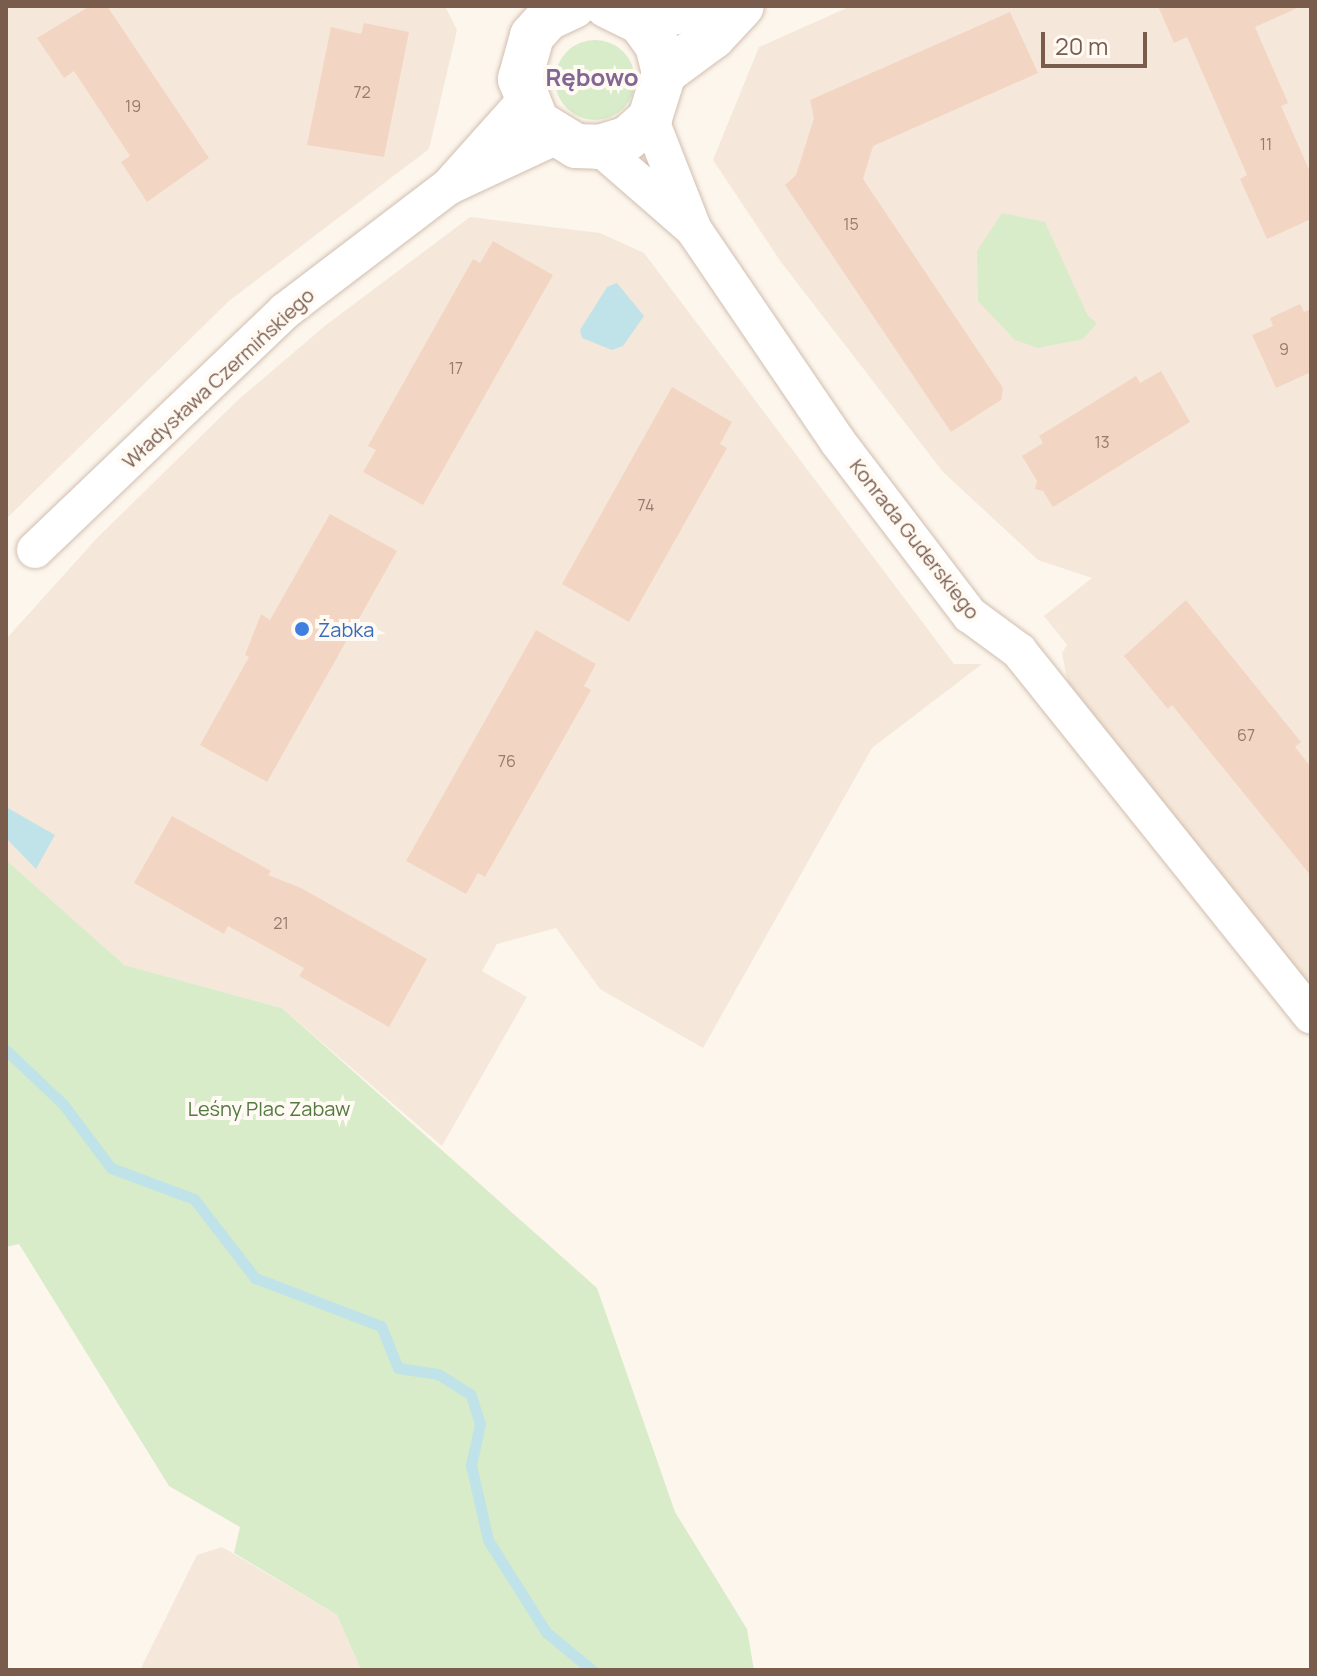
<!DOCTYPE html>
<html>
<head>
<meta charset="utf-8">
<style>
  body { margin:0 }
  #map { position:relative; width:1317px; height:1676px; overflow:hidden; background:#fdf6ec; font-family:Manrope,sans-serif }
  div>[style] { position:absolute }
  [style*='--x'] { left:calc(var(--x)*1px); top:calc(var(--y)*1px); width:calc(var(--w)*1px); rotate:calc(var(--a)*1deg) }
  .residential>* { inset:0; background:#f5e8da }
  .green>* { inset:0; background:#d8ecc9 }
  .round { border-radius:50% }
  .water>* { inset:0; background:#bfe3e8 }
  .stream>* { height:11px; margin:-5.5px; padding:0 5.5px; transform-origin:5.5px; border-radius:5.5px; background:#bfe3e8 }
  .building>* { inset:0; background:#f3d5c3 }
  .roads { filter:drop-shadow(0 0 2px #d1beb0) drop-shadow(0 0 2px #d1beb0) }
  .street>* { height:36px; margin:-18px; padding:0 18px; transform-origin:18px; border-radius:18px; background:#fff }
  .secondary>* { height:44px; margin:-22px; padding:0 22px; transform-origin:22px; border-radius:22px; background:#fff }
  .dots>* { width:22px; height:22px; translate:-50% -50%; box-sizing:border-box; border:4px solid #fffaf3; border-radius:50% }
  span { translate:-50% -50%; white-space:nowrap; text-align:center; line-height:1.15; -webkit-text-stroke:8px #fffaf3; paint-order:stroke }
  .number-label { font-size:16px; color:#987a6a }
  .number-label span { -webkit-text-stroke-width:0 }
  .street-label { font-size:20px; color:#7a5c4d }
  .shop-label { font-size:20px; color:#366cbe }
  .left { translate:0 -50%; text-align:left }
  .park-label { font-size:20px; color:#537a41 }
  .quarter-label { font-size:24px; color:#846695; font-weight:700 }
  .frame { position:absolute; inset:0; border:8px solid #7a5c4d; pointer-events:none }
  .scale { position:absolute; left:1041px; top:32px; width:106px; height:36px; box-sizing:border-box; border:4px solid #7a5c4d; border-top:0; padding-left:10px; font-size:24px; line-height:28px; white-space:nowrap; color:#7a5c4d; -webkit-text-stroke:6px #fffaf3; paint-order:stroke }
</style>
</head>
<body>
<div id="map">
  <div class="residential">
    <div style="clip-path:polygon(6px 6px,445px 6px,457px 30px,429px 149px,229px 301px,6px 519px)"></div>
    <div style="clip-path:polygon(851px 6px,1311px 6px,1311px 992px,1069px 690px,1062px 653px,1067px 645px,1044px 616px,1092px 578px,1038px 560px,943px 472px,781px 262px,713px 160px,759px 47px)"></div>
    <div style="clip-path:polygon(470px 217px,600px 233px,644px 253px,954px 664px,982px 664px,872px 748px,703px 1048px,600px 989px,556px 928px,497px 944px,482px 971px,527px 997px,442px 1146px,282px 1008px,123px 965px,6px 860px,6px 639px,98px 537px,239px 399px,326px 325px)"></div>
    <div style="clip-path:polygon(222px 1547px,337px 1615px,361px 1670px,140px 1670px,197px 1555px)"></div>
  </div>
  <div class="green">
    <div class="round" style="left:555px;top:40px;width:80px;height:80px"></div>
    <div style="clip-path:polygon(1002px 213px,1045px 222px,1088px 316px,1097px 323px,1083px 339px,1038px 348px,1015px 340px,978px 301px,977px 251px)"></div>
    <div style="clip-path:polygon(6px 860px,124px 965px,282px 1008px,597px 1288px,675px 1512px,747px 1629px,754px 1670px,361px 1670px,337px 1615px,234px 1553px,240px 1527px,169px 1486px,19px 1244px,6px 1247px)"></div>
  </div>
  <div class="water">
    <div style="clip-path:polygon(617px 283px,644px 316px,623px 346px,612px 350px,582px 338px,580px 330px,607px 287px)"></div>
    <div style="clip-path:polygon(6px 807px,55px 835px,36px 869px,6px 838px)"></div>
  </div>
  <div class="stream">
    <div style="--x:6;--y:1050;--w:79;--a:43.5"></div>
    <div style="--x:63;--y:1104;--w:80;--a:53.1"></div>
    <div style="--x:111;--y:1168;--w:89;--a:20.5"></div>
    <div style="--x:194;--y:1199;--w:100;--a:52.3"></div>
    <div style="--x:255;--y:1278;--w:135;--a:20.9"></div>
    <div style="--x:381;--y:1326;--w:45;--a:68"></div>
    <div style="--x:398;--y:1368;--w:40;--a:8.5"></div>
    <div style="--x:438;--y:1374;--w:39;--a:32"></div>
    <div style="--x:471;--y:1395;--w:30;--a:73"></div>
    <div style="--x:480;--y:1424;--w:42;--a:102.4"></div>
    <div style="--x:471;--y:1465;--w:77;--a:77.2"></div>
    <div style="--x:488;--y:1540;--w:109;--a:57.8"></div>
    <div style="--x:546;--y:1632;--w:60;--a:39.6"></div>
  </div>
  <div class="building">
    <div style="clip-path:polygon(90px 6px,107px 6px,209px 158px,147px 202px,121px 162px,130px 156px,74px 71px,64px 78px,37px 38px)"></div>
    <div style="clip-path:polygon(1158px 6px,1302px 6px,1255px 27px,1288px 103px,1281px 106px,1311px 174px,1311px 219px,1267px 239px,1240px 179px,1247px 175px,1187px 37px,1174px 43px)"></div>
    <div style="clip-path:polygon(1010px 12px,1038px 73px,873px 146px,863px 179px,1003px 388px,1001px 400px,951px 432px,785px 185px,796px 175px,814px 118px,810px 100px)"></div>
    <div style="clip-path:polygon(364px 23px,409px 32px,384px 157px,307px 145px,331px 27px,361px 34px)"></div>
    <div style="clip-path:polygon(493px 241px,553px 275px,423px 505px,363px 472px,376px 450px,368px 446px,473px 259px,480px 263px)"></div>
    <div style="clip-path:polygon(1300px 304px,1304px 312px,1311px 309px,1311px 372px,1276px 388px,1252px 335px,1273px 326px,1270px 318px)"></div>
    <div style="clip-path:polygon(1161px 371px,1190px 422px,1053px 507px,1043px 491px,1035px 489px,1037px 481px,1022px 456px,1043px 443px,1039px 436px,1068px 418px,1136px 376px,1140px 383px)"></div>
    <div style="clip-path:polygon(672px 387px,732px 422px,720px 444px,727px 448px,629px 622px,562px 584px)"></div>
    <div style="clip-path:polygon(330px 514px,397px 551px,267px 782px,200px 745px,249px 657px,245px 655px,261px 614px,270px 620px)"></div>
    <div style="clip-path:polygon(1186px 600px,1301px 742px,1295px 747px,1311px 767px,1311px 876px,1172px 705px,1168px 709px,1124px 656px)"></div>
    <div style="clip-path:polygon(536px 630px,596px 664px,584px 686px,591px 690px,485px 877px,478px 873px,466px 894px,406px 861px)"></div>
    <div style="clip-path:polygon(172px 816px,271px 871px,268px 875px,301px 888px,427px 959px,389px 1027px,299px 976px,304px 968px,228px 926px,224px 934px,134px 883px)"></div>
  </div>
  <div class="roads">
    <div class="street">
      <div style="--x:650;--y:118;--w:120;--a:68.6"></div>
      <div style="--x:694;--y:230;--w:256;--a:55.8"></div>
      <div style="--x:838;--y:442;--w:218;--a:52.7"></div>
      <div style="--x:970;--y:615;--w:61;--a:36.3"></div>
      <div style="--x:1019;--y:651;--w:467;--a:51.3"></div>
      <div style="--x:599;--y:147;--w:121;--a:41"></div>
      <div style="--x:450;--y:186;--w:116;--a:-25"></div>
      <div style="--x:35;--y:550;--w:346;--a:-43.7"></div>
      <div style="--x:285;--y:311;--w:205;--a:-37.3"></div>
      <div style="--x:448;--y:187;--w:115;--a:-48.2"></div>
    </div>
    <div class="secondary">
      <div style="--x:574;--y:6;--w:29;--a:155"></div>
      <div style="--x:548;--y:18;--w:24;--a:132"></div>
      <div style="--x:532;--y:36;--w:45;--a:105.6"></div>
      <div style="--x:520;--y:79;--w:46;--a:68.4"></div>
      <div style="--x:537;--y:122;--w:46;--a:31.6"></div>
      <div style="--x:576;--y:146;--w:23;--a:2"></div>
      <div style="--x:599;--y:147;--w:30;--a:-17"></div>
      <div style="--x:628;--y:138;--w:30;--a:-42"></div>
      <div style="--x:650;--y:118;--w:47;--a:-72.7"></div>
      <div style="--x:664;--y:73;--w:29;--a:-104"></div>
      <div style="--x:657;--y:45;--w:29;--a:-126"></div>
      <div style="--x:640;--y:22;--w:37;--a:-154"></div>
      <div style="--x:640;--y:22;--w:60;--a:-15.4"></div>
      <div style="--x:664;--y:73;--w:61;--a:-36.3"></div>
      <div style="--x:713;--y:37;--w:42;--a:-46.9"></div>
    </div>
  </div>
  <div class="dots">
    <div style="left:302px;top:629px;background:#3f7fe0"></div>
  </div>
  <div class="number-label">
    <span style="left:362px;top:92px">72</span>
    <span style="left:133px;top:106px">19</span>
    <span style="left:1266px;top:144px">11</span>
    <span style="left:851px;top:224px">15</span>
    <span style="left:1284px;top:349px">9</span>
    <span style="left:456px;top:368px">17</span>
    <span style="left:1102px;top:442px">13</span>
    <span style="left:646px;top:505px">74</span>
    <span style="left:1246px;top:735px">67</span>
    <span style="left:507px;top:761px">76</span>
    <span style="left:281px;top:923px">21</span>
  </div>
  <div class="street-label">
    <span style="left:218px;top:378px;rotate:-43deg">Władysława Czermińskiego</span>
    <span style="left:915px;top:539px;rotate:52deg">Konrada Guderskiego</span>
  </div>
  <div class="shop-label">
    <span class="left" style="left:318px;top:629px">Żabka</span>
  </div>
  <div class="park-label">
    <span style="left:269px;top:1108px">Leśny Plac Zabaw</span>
  </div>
  <div class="quarter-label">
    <span style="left:592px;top:77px">Rębowo</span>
  </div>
  <div class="frame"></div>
  <div class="scale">20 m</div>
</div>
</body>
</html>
